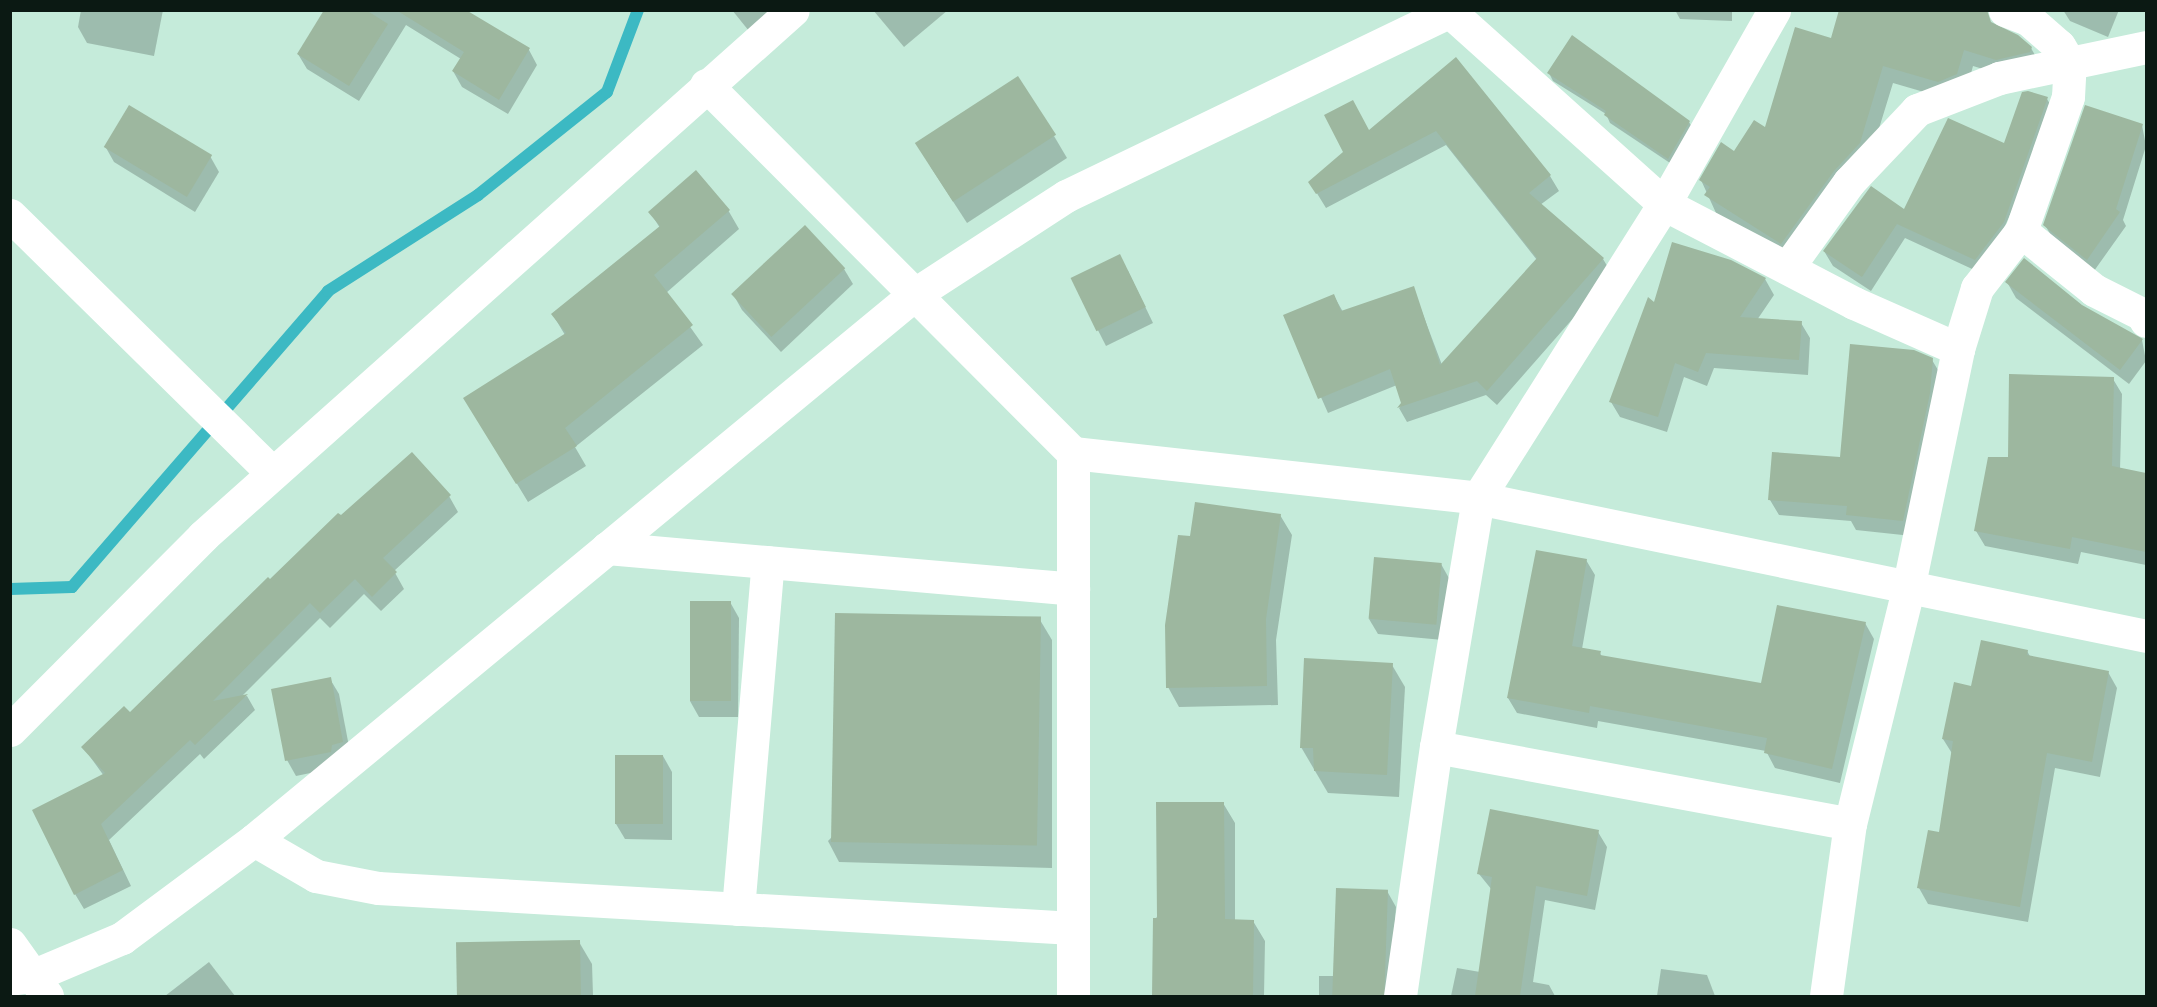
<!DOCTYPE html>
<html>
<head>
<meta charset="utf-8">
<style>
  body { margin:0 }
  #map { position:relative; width:2157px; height:1007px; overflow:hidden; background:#c5ebda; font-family:Signika,sans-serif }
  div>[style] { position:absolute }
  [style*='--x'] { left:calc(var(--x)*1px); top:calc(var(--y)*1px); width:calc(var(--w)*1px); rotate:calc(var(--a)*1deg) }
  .shadow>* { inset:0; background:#0003 }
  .stream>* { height:12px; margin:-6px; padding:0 6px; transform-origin:6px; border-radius:6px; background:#3cb9c3 }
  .building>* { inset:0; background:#9db79f; transform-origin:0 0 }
  .minor>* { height:33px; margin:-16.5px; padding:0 16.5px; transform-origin:16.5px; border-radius:16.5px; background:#fff }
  span { translate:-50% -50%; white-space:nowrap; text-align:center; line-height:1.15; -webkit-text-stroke:6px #d2f8e7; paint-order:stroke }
  .frame { position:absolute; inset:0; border:12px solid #0b1913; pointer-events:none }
</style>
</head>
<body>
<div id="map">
  <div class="shadow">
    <div style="clip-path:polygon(81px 10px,163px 10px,154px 56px,87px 43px,78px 27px)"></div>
    <div style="clip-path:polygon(326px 10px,463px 10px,529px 50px,537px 65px,508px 114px,462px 87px,453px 71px,461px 59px,406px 25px,359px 101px,307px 69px,298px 54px)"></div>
    <div style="clip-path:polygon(732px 10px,772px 10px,749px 31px)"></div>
    <div style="clip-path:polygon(873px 10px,948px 10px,904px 47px)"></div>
    <div style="clip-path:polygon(1675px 10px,1732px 10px,1732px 21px,1680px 19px)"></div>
    <div style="clip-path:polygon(2063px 10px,2119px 10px,2108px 37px,2070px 21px)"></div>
    <div style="clip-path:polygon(1832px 40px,2031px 48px,2041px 66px,2006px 76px,1973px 66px,1966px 92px,1948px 99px,1893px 83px,1869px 161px,1792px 260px,1716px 213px,1701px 180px,1766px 129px)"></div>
    <div style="clip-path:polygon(1456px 59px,1550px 176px,1559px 191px,1540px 205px,1603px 259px,1612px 274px,1497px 405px,1486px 395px,1407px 422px,1399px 408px,1403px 404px,1397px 385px,1328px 413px,1285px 316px,1334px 296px,1343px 312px,1413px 288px,1442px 365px,1537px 260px,1446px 145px,1326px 208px,1310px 182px)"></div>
    <div style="clip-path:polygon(1549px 73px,1689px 122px,1693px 129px,1673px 165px,1610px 123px,1606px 114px,1553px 81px)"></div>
    <div style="clip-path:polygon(2047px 99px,2056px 114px,1983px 274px,1905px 238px,1871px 291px,1833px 266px,1824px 251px,1905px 211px,2005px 145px)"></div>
    <div style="clip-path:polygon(2142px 125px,2146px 146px,2123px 220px,2126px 226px,2094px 271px,2052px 237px,2045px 225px)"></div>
    <div style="clip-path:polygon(1054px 136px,1067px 158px,967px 223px,930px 166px)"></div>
    <div style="clip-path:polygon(105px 146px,210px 156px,219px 172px,195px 212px,114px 162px)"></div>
    <div style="clip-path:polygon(728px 210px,739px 229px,666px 293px,703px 345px,575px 447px,586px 466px,528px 502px,476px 416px,565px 335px,553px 315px,660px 228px,650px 212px)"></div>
    <div style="clip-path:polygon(1731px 262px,1765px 279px,1774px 295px,1757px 320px,1801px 323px,1810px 338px,1808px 375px,1714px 368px,1707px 386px,1684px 377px,1667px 432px,1620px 417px,1611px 402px,1655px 304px)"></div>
    <div style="clip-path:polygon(844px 269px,853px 284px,781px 352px,742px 310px,733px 294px)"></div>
    <div style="clip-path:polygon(1128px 271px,1153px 323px,1106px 346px,1072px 279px)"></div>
    <div style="clip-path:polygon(2007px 282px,2073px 307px,2142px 340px,2146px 361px,2129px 384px,2016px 298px)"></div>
    <div style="clip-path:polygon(1932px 360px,1941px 375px,1912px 536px,1856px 530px,1851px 521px,1779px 515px,1770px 500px,1841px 458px)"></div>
    <div style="clip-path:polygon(2113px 379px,2122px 394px,2120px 470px,2146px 475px,2146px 565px,2081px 552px,2078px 564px,1985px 546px,1976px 531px,2009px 459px)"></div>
    <div style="clip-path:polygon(449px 496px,458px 512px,394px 571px,404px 589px,381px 611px,364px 594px,330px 628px,320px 618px,241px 697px,247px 696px,255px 710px,204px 759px,200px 754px,109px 840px,131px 886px,84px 909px,75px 894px,104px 776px,83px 747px,130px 714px,341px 518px)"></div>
    <div style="clip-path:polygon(1280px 515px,1292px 535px,1276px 640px,1278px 705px,1179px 707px,1168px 687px,1191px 538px)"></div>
    <div style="clip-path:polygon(1586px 560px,1595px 575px,1582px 649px,1600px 653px,1602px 657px,1763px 685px,1865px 623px,1874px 639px,1840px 783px,1775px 768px,1766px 751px,1598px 721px,1597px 728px,1517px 713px,1508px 698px)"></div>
    <div style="clip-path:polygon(1441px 564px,1450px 580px,1443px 640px,1378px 634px,1369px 619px)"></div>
    <div style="clip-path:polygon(730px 602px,739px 618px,738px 717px,699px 717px,690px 701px)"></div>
    <div style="clip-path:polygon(1040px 620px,1052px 640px,1052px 868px,839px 862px,828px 841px)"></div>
    <div style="clip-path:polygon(2027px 651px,2031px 658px,2108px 672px,2117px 688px,2100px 777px,2055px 768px,2028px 922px,1928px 904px,1919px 888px,1940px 833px,1953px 755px,1943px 739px,1972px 688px)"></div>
    <div style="clip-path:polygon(1392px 665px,1405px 687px,1399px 797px,1328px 793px,1301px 747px)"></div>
    <div style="clip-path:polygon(330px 679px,339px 694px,351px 757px,339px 767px,296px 776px,287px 760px)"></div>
    <div style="clip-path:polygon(663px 756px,672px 772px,672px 840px,625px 839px,616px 824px)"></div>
    <div style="clip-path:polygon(1223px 803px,1235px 823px,1235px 921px,1253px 921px,1265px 941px,1264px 996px,1153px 996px,1155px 920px)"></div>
    <div style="clip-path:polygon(1598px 832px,1607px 847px,1595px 910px,1545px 900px,1533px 982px,1549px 985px,1555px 996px,1451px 996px,1457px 968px,1480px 972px,1492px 890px,1479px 874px)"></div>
    <div style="clip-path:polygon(1387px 891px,1396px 907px,1390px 996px,1319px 996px,1319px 976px,1335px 976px)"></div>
    <div style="clip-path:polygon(579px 942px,592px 964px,593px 996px,459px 996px,458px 946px)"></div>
    <div style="clip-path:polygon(209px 962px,235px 996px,165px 996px)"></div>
    <div style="clip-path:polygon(1661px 969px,1707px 975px,1715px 996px,1657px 996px)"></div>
  </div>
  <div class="stream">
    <div style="--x:10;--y:589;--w:62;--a:-1.8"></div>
    <div style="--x:72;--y:587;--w:391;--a:-49.1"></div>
    <div style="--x:328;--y:291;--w:178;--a:-32.6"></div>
    <div style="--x:478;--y:195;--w:165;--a:-38.6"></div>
    <div style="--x:607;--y:92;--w:88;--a:-69.3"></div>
  </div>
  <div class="building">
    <div style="clip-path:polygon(324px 10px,366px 10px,388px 24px,349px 86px,297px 54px)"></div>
    <div style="clip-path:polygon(396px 10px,466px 10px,530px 48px,499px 100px,452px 71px,464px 52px)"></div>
    <div style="clip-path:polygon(1839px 10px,1987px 10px,1991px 22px,2018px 35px,2032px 47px,2030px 52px,1996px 60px,1964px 50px,1957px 74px,1938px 82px,1883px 66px,1860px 143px,1834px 171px,1781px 244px,1704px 195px,1710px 187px,1699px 180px,1721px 142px,1734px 151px,1754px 120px,1765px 127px,1795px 27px,1831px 38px)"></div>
    <div style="clip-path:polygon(1572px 35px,1690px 121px,1668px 159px,1604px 115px,1606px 111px,1547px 73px)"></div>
    <div style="clip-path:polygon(1456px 57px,1551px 175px,1529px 193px,1604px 258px,1487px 391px,1477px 381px,1397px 408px,1401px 403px,1390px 369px,1318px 399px,1283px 315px,1334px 294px,1341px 311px,1414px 286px,1440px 365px,1537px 258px,1436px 131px,1316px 194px,1308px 182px,1343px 152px,1324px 115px,1353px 100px,1369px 130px)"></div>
    <div style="left:1018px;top:76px;width:70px;height:123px;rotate:57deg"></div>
    <div style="clip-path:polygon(2028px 91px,2048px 97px,2004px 222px,1975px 260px,1897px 224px,1862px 277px,1823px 251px,1871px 186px,1904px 209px,1948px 118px,2004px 143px,2022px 92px)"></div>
    <div style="left:129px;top:105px;width:97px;height:49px;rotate:31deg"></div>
    <div style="clip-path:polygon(2085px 105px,2143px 124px,2116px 209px,2120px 212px,2087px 260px,2043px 225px)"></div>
    <div style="clip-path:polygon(696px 170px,730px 210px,654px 275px,693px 325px,565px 428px,577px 446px,516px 484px,463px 398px,566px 333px,551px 314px,660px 226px,648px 212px)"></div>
    <div style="left:805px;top:225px;width:59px;height:101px;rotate:47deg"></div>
    <div style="clip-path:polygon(1672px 242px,1731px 260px,1766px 278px,1740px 317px,1802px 321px,1799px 360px,1706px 353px,1698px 372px,1675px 363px,1658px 417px,1609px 402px,1648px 297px,1654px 302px)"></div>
    <div style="left:1120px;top:254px;width:59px;height:55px;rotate:64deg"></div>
    <div style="clip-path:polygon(2024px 258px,2082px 305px,2143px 339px,2120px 370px,2005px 282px)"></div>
    <div style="clip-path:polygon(1850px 344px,1914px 350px,1933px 358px,1930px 393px,1903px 521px,1846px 515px,1847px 506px,1768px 500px,1772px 452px,1840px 457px)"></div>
    <div style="clip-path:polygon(2009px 374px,2114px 377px,2112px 466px,2146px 473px,2146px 552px,2072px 537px,2070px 549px,1974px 531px,1988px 457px,2008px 457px)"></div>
    <div style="clip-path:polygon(412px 452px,451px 495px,383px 558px,397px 572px,372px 597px,355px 579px,320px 613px,310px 603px,213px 701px,248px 694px,195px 745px,190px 740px,101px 824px,123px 870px,74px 895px,32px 810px,105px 773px,81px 747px,124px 706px,130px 712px,268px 577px,270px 579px,338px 513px,341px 515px)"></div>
    <div style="clip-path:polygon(1195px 502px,1281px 514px,1266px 619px,1267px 686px,1166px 688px,1165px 625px,1178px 535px,1190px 536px)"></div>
    <div style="clip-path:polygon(1536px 550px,1587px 559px,1572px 646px,1601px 651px,1600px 655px,1761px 683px,1777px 605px,1866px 622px,1832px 769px,1764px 753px,1767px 738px,1590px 706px,1589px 713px,1507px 698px)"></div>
    <div style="left:1374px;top:557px;width:68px;height:62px;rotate:5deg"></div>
    <div style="left:690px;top:601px;width:41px;height:100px"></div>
    <div style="left:835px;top:613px;width:206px;height:229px;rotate:1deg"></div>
    <div style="clip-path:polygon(1981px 640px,2028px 650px,2027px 655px,2109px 671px,2092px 762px,2047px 753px,2020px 907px,1917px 888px,1928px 830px,1939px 832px,1953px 741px,1942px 739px,1954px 682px,1971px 686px)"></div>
    <div style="clip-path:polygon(1304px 658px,1393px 663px,1387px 775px,1314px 771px,1313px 748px,1300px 748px)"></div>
    <div style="clip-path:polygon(331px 677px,343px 742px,332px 745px,331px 752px,285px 761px,271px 689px)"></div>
    <div style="left:615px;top:755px;width:48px;height:69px"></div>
    <div style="clip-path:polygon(1156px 802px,1224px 802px,1225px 919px,1254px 920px,1253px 996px,1152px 996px,1153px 918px,1157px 918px)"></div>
    <div style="clip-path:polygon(1490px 809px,1599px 830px,1587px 896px,1536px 886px,1520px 996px,1475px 996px,1492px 877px,1477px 874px)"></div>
    <div style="left:1336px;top:888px;width:52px;height:108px;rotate:2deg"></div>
    <div style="left:580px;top:940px;width:56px;height:124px;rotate:89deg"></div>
  </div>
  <div class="minor">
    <div style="--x:1448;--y:10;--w:290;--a:41.9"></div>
    <div style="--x:1664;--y:204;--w:214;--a:27.5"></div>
    <div style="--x:1854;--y:303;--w:114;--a:23.9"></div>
    <div style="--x:706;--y:85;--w:520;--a:45.08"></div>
    <div style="--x:1073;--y:453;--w:407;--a:6.3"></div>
    <div style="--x:1478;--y:498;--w:682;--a:11.67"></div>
    <div style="--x:10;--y:215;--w:368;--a:44.5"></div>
    <div style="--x:2021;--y:231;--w:94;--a:38.9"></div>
    <div style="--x:2094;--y:290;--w:54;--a:26.6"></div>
    <div style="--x:2142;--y:314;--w:8;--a:60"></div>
    <div style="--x:1788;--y:267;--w:105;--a:-54.3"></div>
    <div style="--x:1849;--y:182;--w:99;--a:-46.6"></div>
    <div style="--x:1917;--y:110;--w:88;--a:-21.3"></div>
    <div style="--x:1999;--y:78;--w:150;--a:-11.9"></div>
    <div style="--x:1073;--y:453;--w:543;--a:90"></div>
    <div style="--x:607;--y:548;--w:468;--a:5"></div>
    <div style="--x:10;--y:730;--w:274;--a:-45.1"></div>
    <div style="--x:203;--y:536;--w:790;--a:-41.72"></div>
    <div style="--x:1436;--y:747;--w:421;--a:10.5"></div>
    <div style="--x:254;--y:840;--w:72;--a:30.1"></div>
    <div style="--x:316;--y:876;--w:63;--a:11"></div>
    <div style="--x:378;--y:888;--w:696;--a:3.29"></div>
    <div style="--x:738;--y:909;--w:348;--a:-85.1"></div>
    <div style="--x:10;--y:944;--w:64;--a:54.6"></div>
    <div style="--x:10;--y:979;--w:22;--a:-8"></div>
    <div style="--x:32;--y:976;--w:98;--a:-22.9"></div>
    <div style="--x:122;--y:938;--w:164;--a:-36.6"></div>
    <div style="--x:254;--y:840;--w:857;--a:-39.56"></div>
    <div style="--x:915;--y:294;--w:180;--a:-33"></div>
    <div style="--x:1066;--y:196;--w:425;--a:-25.7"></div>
    <div style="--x:1400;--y:996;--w:252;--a:-81.8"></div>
    <div style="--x:1436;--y:747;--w:253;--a:-80.4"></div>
    <div style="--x:1478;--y:498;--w:348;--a:-57.7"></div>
    <div style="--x:1664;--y:204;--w:223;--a:-60.4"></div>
    <div style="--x:1826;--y:996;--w:174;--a:-82.1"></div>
    <div style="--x:1850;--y:824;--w:242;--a:-76.1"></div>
    <div style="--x:1908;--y:589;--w:245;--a:-78.2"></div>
    <div style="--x:1958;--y:349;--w:64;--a:-72.7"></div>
    <div style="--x:1977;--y:288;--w:72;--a:-52.3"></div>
    <div style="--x:2021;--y:231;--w:142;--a:-70.7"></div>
    <div style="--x:2068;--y:97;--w:33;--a:-87"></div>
    <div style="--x:2070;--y:64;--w:21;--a:-121"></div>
    <div style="--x:2059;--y:46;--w:41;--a:-138.9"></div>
    <div style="--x:2028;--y:19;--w:25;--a:-159"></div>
  </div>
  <div class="frame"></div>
</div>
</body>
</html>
